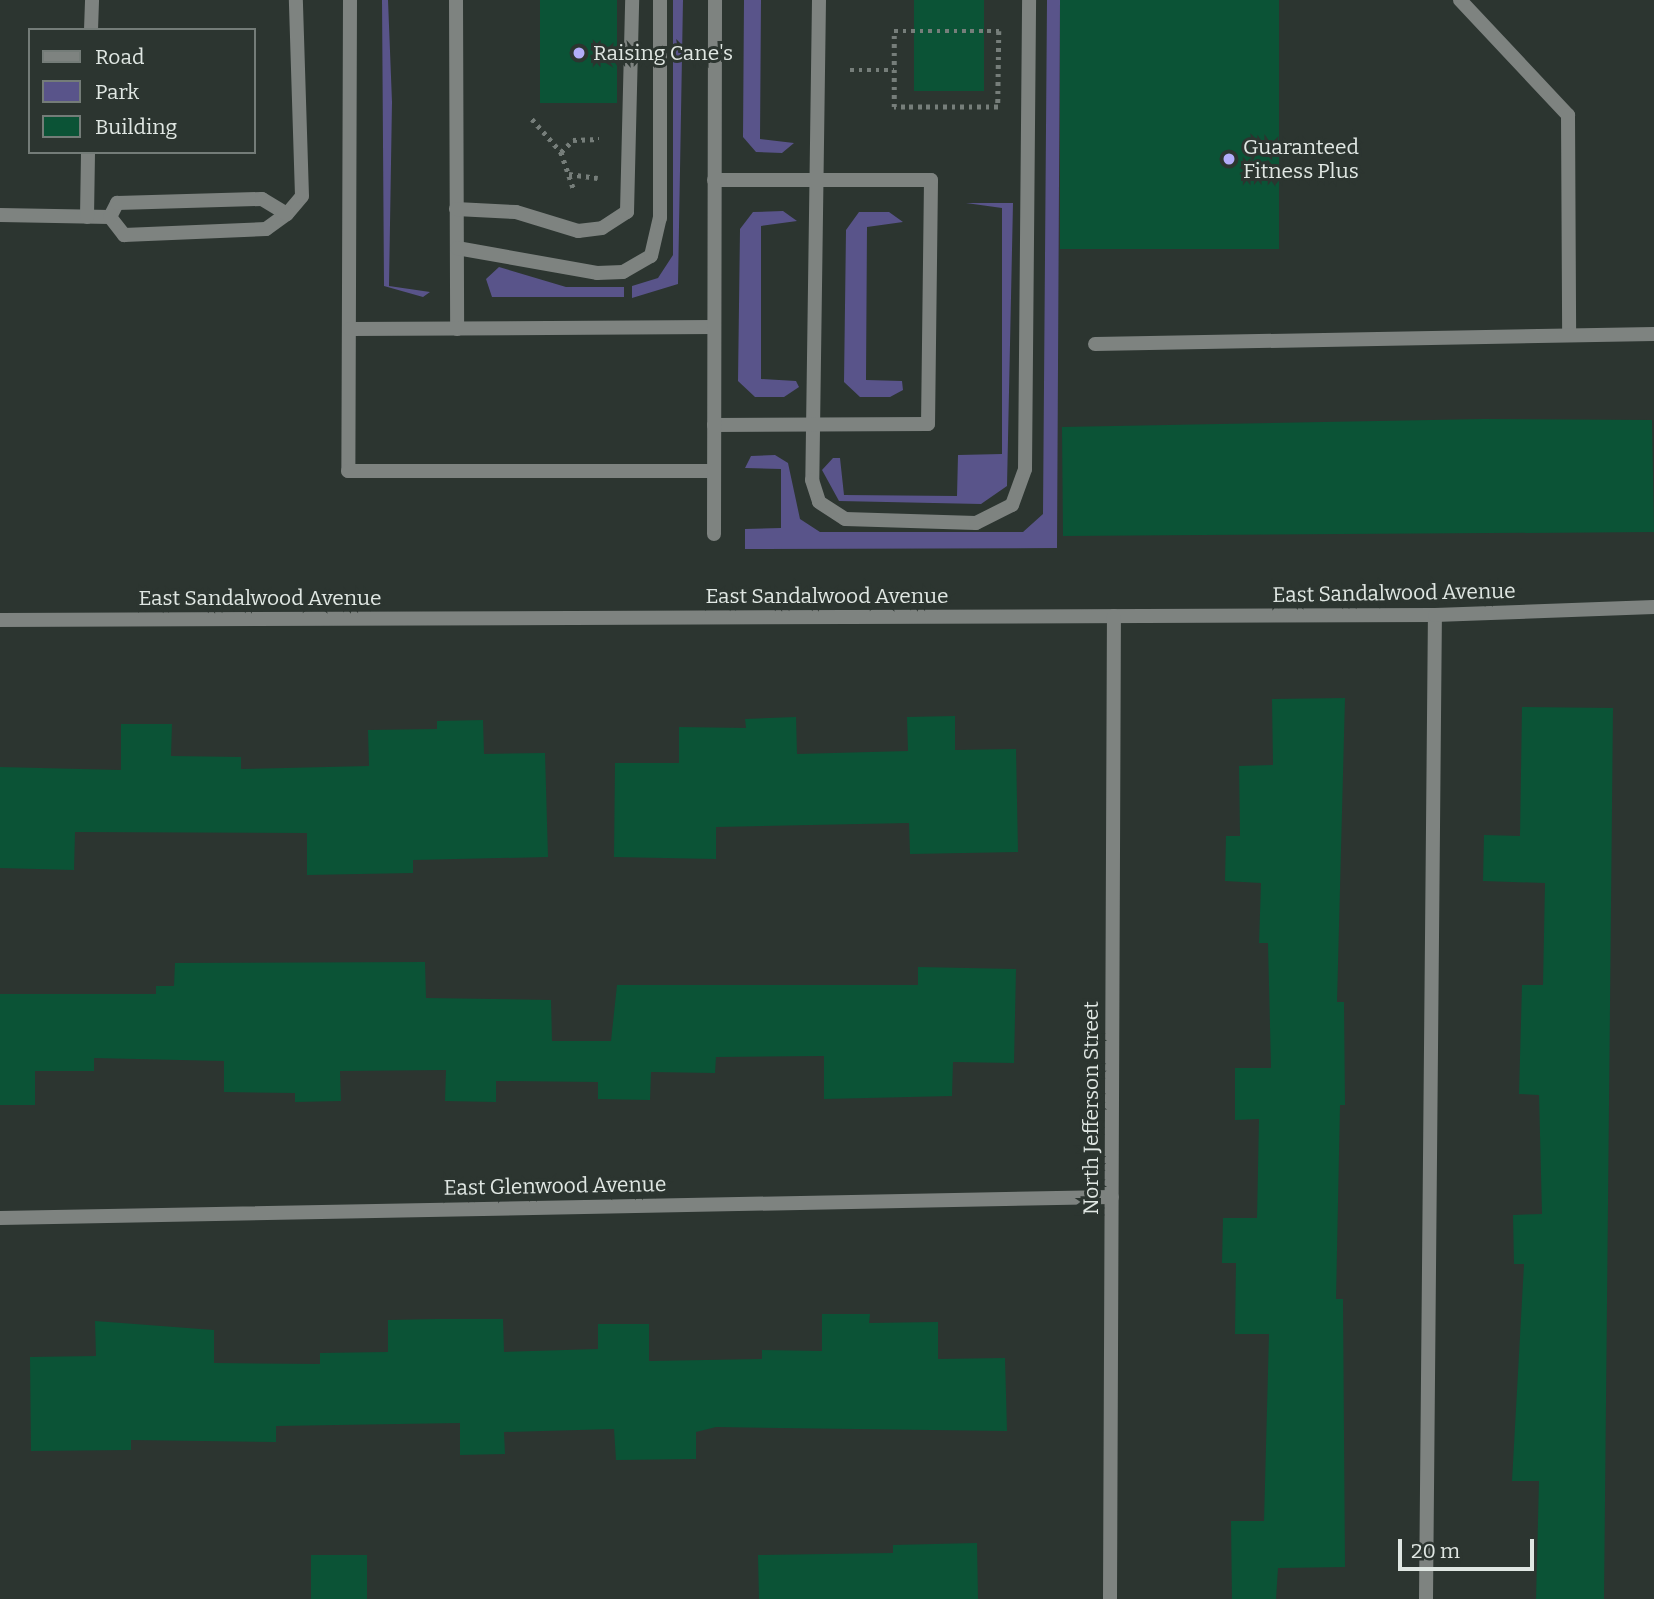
<!DOCTYPE html>
<html>
<head>
<meta charset="utf-8">
<style>
  body { margin:0 }
  #map { position:relative; width:1654px; height:1599px; overflow:hidden; background:#2c3530; font-family:Bitter,serif }
  div>[style] { position:absolute }
  [style*='--x'] { left:calc(var(--x)*1px); top:calc(var(--y)*1px); width:calc(var(--w)*1px); rotate:calc(var(--a)*1deg) }
  .green>* { inset:0; background:#59548a }
  .building>* { inset:0; background:#0b5336; transform-origin:0 0 }
  .path>* { height:4.5px; margin-top:-2.25px; transform-origin:0; background:repeating-linear-gradient(90deg,#767e7a 0 3.5px,transparent 0 8.5px) }
  .lane>* { height:14px; margin:-7px; padding:0 7px; transform-origin:7px; border-radius:7px; background:#7e8380 }
  .street>* { height:14px; margin:-7px; padding:0 7px; transform-origin:7px; border-radius:7px; background:#7e8380 }
  .dots>* { width:19px; height:19px; translate:-50% -50%; box-sizing:border-box; border:4px solid #2c3530; border-radius:50% }
  span { translate:-50% -50%; white-space:nowrap; text-align:center; line-height:1.15; -webkit-text-stroke:6px #2c3530; paint-order:stroke }
  .poi-label { font-size:21px; color:#e0e7e3 }
  .left { translate:0 -50%; text-align:left }
  .street-label { font-size:21px; color:#e0e7e3 }
  .legend { position:absolute; left:28px; top:28px; width:228px; height:126px; box-sizing:border-box; background:#2c3530; border:2px solid #747c78; margin:0; padding:9px 12px; list-style:none; font-size:21px; color:#e0e7e3 }
  .legend li { display:flex; align-items:center; gap:14px; height:35px }
  .legend b { width:35px; border:2px solid #747c78 }
  .scale { position:absolute; left:1398px; top:1539px; width:136px; height:32px; box-sizing:border-box; border:4px solid #e0e7e3; border-top:0; padding-left:9px; font-size:21px; line-height:24px; white-space:nowrap; color:#e0e7e3; -webkit-text-stroke:5px #2c3530; paint-order:stroke }
</style>
</head>
<body>
<div id="map">
  <div class="green">
    <div style="clip-path:polygon(382px 0,388px 0,392px 102px,389px 286px,430px 292px,423px 297px,384px 286px)"></div>
    <div style="clip-path:polygon(673px 0,683px 0,678px 284px,632px 298px,632px 286px,658px 278px,673px 255px)"></div>
    <div style="clip-path:polygon(744px 0,761px 0,760px 139px,794px 143px,782px 153px,756px 152px,743px 137px)"></div>
    <div style="clip-path:polygon(1047px 0,1060px 0,1057px 548px,745px 549px,745px 529px,781px 528px,781px 469px,745px 468px,751px 456px,775px 455px,788px 463px,800px 519px,820px 532px,1023px 532px,1043px 514px)"></div>
    <div style="clip-path:polygon(966px 203px,1013px 203px,1007px 486px,981px 504px,839px 501px,822px 470px,833px 458px,840px 458px,844px 495px,957px 496px,958px 455px,1002px 454px,1002px 208px)"></div>
    <div style="clip-path:polygon(753px 212px,783px 211px,797px 221px,761px 226px,761px 379px,796px 381px,799px 387px,784px 397px,755px 397px,738px 381px,740px 229px)"></div>
    <div style="clip-path:polygon(859px 212px,889px 212px,903px 222px,867px 227px,866px 380px,902px 381px,903px 390px,890px 397px,860px 397px,844px 382px,846px 230px)"></div>
    <div style="clip-path:polygon(499px 267px,566px 287px,624px 287px,624px 297px,492px 297px,486px 279px)"></div>
  </div>
  <div class="building">
    <div style="left:540px;top:0;width:77px;height:103px"></div>
    <div style="left:914px;top:0;width:70px;height:91px"></div>
    <div style="left:1060px;top:0;width:219px;height:249px"></div>
    <div style="clip-path:polygon(1484px 419px,1652px 420px,1654px 532px,1063px 536px,1062px 427px)"></div>
    <div style="clip-path:polygon(1345px 698px,1337px 1002px,1344px 1002px,1345px 1105px,1340px 1105px,1336px 1299px,1343px 1299px,1345px 1567px,1278px 1568px,1276px 1599px,1232px 1599px,1231px 1521px,1264px 1521px,1269px 1334px,1235px 1334px,1236px 1263px,1222px 1263px,1223px 1218px,1257px 1218px,1259px 1119px,1235px 1120px,1235px 1068px,1271px 1068px,1268px 943px,1259px 943px,1261px 883px,1225px 881px,1226px 836px,1240px 836px,1239px 766px,1273px 765px,1272px 699px)"></div>
    <div style="clip-path:polygon(1522px 707px,1613px 708px,1604px 1599px,1536px 1599px,1539px 1481px,1512px 1481px,1524px 1264px,1514px 1264px,1513px 1215px,1542px 1214px,1539px 1095px,1519px 1094px,1522px 985px,1543px 985px,1545px 883px,1483px 881px,1484px 835px,1520px 836px)"></div>
    <div style="clip-path:polygon(955px 716px,955px 750px,1016px 749px,1018px 852px,910px 854px,909px 823px,716px 827px,716px 859px,614px 857px,615px 763px,679px 763px,679px 727px,746px 728px,745px 719px,796px 717px,797px 754px,908px 751px,907px 717px)"></div>
    <div style="clip-path:polygon(483px 720px,484px 754px,545px 753px,548px 857px,413px 860px,413px 873px,307px 875px,307px 833px,75px 832px,74px 870px,0 868px,0 767px,121px 770px,121px 724px,172px 724px,171px 756px,241px 757px,241px 769px,369px 766px,368px 730px,437px 729px,437px 721px)"></div>
    <div style="clip-path:polygon(425px 962px,426px 998px,551px 1000px,552px 1041px,611px 1041px,617px 985px,918px 985px,918px 967px,1016px 969px,1014px 1063px,953px 1062px,952px 1096px,824px 1099px,824px 1056px,716px 1057px,715px 1073px,651px 1072px,650px 1100px,598px 1099px,598px 1082px,496px 1081px,496px 1102px,445px 1101px,446px 1070px,340px 1071px,341px 1101px,295px 1102px,295px 1093px,224px 1092px,224px 1061px,94px 1058px,94px 1071px,35px 1071px,35px 1105px,0 1105px,0 994px,156px 994px,156px 986px,174px 986px,175px 963px)"></div>
    <div style="clip-path:polygon(822px 1314px,870px 1314px,869px 1323px,938px 1322px,938px 1359px,1005px 1358px,1007px 1431px,716px 1427px,696px 1432px,696px 1459px,616px 1460px,614px 1429px,504px 1432px,505px 1454px,460px 1455px,460px 1423px,276px 1426px,276px 1442px,131px 1440px,131px 1450px,31px 1451px,30px 1357px,96px 1356px,95px 1321px,214px 1330px,214px 1363px,320px 1364px,320px 1353px,388px 1352px,388px 1320px,437px 1319px,503px 1319px,504px 1352px,598px 1349px,598px 1324px,649px 1324px,649px 1361px,762px 1359px,762px 1350px,822px 1351px)"></div>
    <div style="clip-path:polygon(977px 1543px,978px 1599px,759px 1599px,758px 1555px,893px 1553px,893px 1545px)"></div>
    <div style="left:367px;top:1555px;width:44px;height:56px;rotate:90deg"></div>
  </div>
  <div class="path">
    <div style="--x:894;--y:31;--w:105;--a:0"></div>
    <div style="--x:999;--y:31;--w:76;--a:90.8"></div>
    <div style="--x:998;--y:107;--w:104;--a:180"></div>
    <div style="--x:894;--y:107;--w:76;--a:-90"></div>
    <div style="--x:850;--y:70;--w:44;--a:0"></div>
    <div style="--x:532;--y:119;--w:44;--a:48.7"></div>
    <div style="--x:561;--y:152;--w:17;--a:-45"></div>
    <div style="--x:573;--y:140;--w:26;--a:-2"></div>
    <div style="--x:561;--y:152;--w:40;--a:71.1"></div>
    <div style="--x:569;--y:174;--w:29;--a:8"></div>
  </div>
  <div class="lane">
    <div style="--x:350;--y:0;--w:471;--a:90.2"></div>
    <div style="--x:348;--y:471;--w:366;--a:0"></div>
    <div style="--x:456;--y:0;--w:329;--a:89.8"></div>
    <div style="--x:819;--y:0;--w:480;--a:90.8"></div>
    <div style="--x:812;--y:480;--w:23;--a:72"></div>
    <div style="--x:819;--y:502;--w:31;--a:33"></div>
    <div style="--x:845;--y:519;--w:131;--a:1.7"></div>
    <div style="--x:976;--y:523;--w:40;--a:-26.6"></div>
    <div style="--x:1012;--y:505;--w:38;--a:-70"></div>
    <div style="--x:1025;--y:469;--w:469;--a:-89.5"></div>
    <div style="--x:1460;--y:0;--w:158;--a:46.8"></div>
    <div style="--x:1568;--y:115;--w:217;--a:89.7"></div>
    <div style="--x:91;--y:30;--w:30;--a:-88"></div>
    <div style="--x:714;--y:180;--w:217;--a:0"></div>
    <div style="--x:931;--y:180;--w:244;--a:90.7"></div>
    <div style="--x:928;--y:424;--w:214;--a:179.7"></div>
    <div style="--x:456;--y:209;--w:60;--a:2.9"></div>
    <div style="--x:516;--y:212;--w:65;--a:17"></div>
    <div style="--x:578;--y:231;--w:24;--a:-7"></div>
    <div style="--x:602;--y:228;--w:30;--a:-33"></div>
    <div style="--x:627;--y:212;--w:212;--a:-88.6"></div>
    <div style="--x:0;--y:215;--w:110;--a:1"></div>
    <div style="--x:87;--y:217;--w:65;--a:-89.1"></div>
    <div style="--x:110;--y:217;--w:23;--a:52"></div>
    <div style="--x:124;--y:235;--w:142;--a:-2.4"></div>
    <div style="--x:266;--y:229;--w:26;--a:-36"></div>
    <div style="--x:287;--y:214;--w:23;--a:-50"></div>
    <div style="--x:302;--y:196;--w:196;--a:-91.8"></div>
    <div style="--x:110;--y:217;--w:16;--a:-63"></div>
    <div style="--x:117;--y:203;--w:145;--a:-1.6"></div>
    <div style="--x:262;--y:199;--w:29;--a:31"></div>
    <div style="--x:457;--y:248;--w:142;--a:10.1"></div>
    <div style="--x:597;--y:273;--w:26;--a:-2"></div>
    <div style="--x:623;--y:272;--w:32;--a:-30"></div>
    <div style="--x:651;--y:256;--w:39;--a:-77"></div>
    <div style="--x:660;--y:218;--w:218;--a:-90"></div>
    <div style="--x:350;--y:329;--w:364;--a:-0.3"></div>
    <div style="--x:1095;--y:344;--w:559;--a:-1.02"></div>
    <div style="--x:714;--y:534;--w:534;--a:-89.89"></div>
    <div style="--x:1426;--y:1599;--w:984;--a:-89.48"></div>
  </div>
  <div class="street">
    <div style="--x:0;--y:620;--w:1435;--a:-0.2"></div>
    <div style="--x:1435;--y:615;--w:219;--a:-2.1"></div>
    <div style="--x:0;--y:1218;--w:1112;--a:-1.08"></div>
    <div style="--x:1110;--y:1599;--w:983;--a:-89.77"></div>
  </div>
  <div class="dots">
    <div style="left:579px;top:53px;background:#b3adf9"></div>
    <div style="left:1229px;top:159px;background:#b3adf9"></div>
  </div>
  <div class="poi-label">
    <span class="left" style="left:593px;top:53px">Raising Cane's</span>
    <span class="left" style="left:1243px;top:159px">Guaranteed<br>Fitness Plus</span>
  </div>
  <div class="street-label">
    <span style="left:1394px;top:593px;rotate:-1deg">East Sandalwood Avenue</span>
    <span style="left:827px;top:596px">East Sandalwood Avenue</span>
    <span style="left:260px;top:598px">East Sandalwood Avenue</span>
    <span style="left:1091px;top:1108px;rotate:-90deg">North Jefferson Street</span>
    <span style="left:555px;top:1186px;rotate:-1deg">East Glenwood Avenue</span>
  </div>
  <ul class="legend">
  <li><b style="height:9px;background:#7e8380"></b>Road</li>
  <li><b style="height:19px;background:#59548a"></b>Park</li>
  <li><b style="height:19px;background:#0b5336"></b>Building</li>
  </ul>
  <div class="scale">20 m</div>
</div>
</body>
</html>
